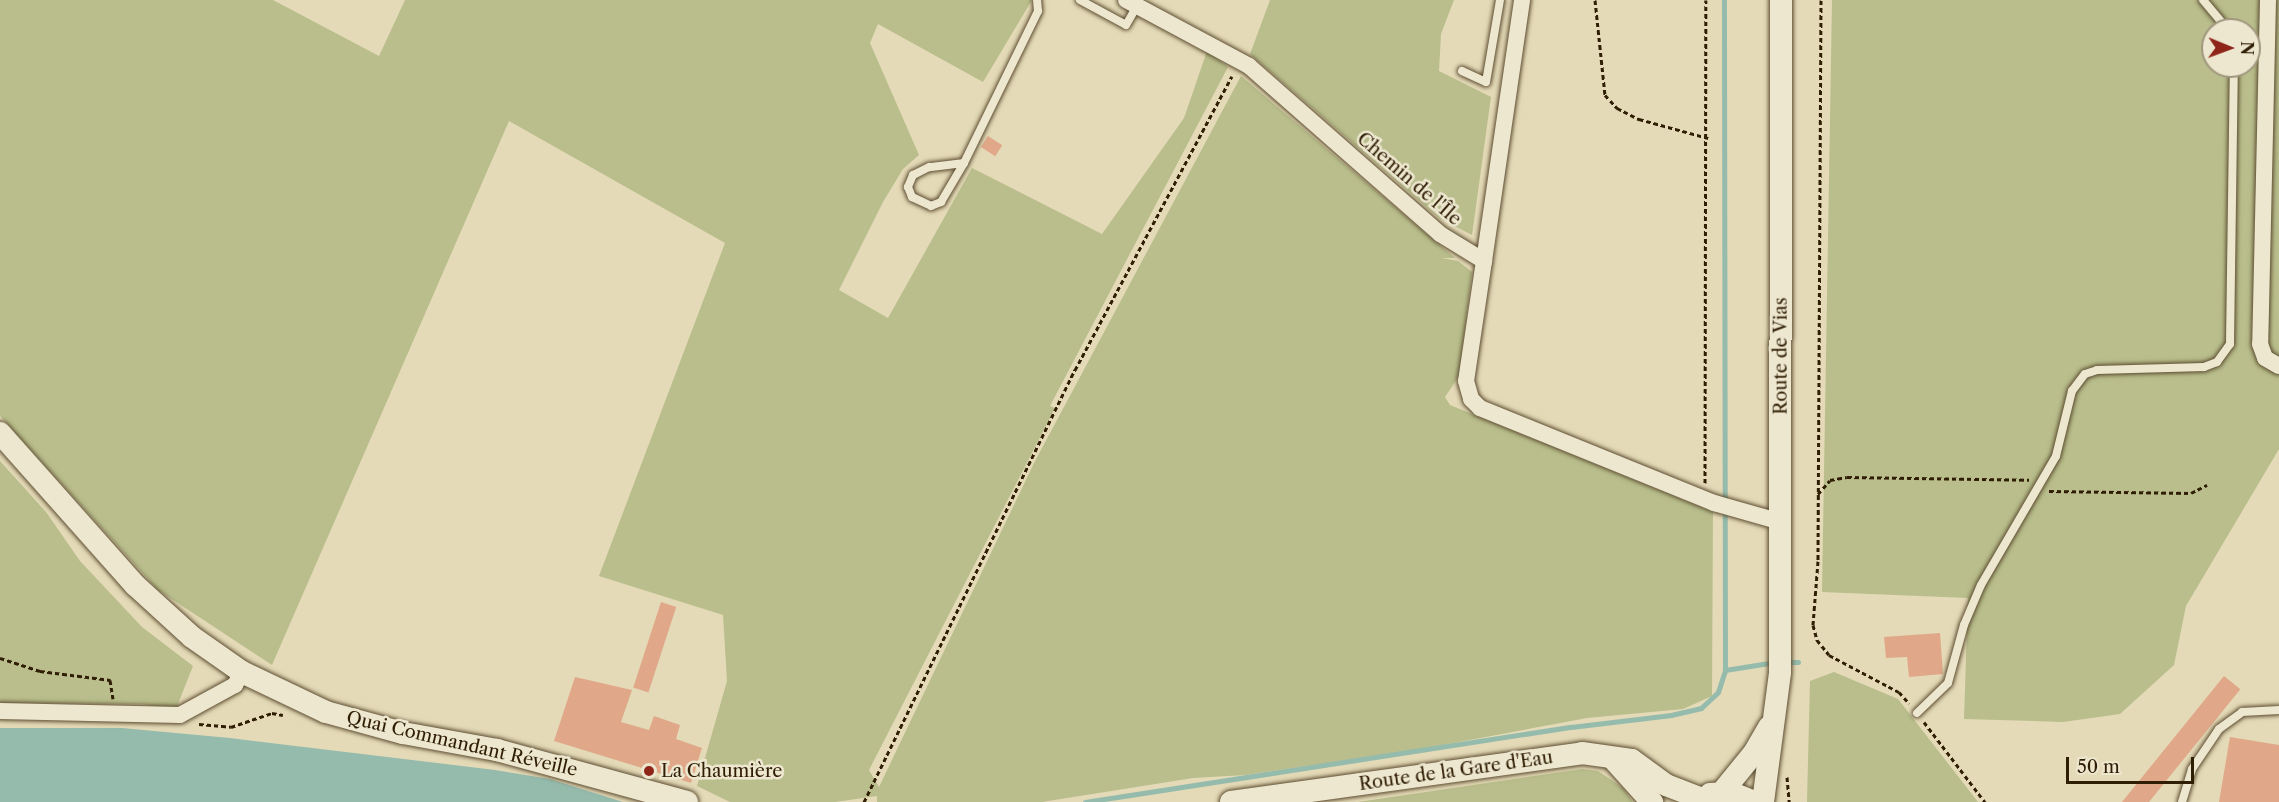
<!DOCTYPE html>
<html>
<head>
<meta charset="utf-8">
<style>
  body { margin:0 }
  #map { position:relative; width:2279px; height:802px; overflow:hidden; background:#e4dab7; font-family:"Libre Caslon Text",serif }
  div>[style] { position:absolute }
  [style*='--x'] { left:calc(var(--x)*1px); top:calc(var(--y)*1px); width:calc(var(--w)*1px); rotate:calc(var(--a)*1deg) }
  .green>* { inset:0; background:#b9be8c }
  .water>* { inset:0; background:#95bbad }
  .stream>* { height:5px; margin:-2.5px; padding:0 2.5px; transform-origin:2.5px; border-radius:2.5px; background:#95bbad }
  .building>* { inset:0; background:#e0a889; transform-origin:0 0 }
  .path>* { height:3px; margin-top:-1.5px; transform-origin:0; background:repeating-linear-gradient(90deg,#301e04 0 4.5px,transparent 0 7.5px) }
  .roads { filter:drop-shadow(0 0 2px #5d4d31) drop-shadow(0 0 2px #5d4d31) }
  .service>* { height:8px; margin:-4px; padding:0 4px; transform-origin:4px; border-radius:4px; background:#ede7d0 }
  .minor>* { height:16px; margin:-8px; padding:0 8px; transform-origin:8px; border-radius:8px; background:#ede7d0 }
  .secondary>* { height:22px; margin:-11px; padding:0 11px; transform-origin:11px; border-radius:11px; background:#ede7d0 }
  .dots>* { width:16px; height:16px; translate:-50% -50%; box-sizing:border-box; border:3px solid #ede7d0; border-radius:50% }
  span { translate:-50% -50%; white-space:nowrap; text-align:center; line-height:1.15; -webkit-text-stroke:5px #ede7d0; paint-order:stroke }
  .street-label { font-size:18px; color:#301e04 }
  .poi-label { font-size:18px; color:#301e04 }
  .left { translate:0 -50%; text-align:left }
  .north { position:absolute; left:2201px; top:18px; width:60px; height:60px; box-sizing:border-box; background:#ede7d0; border:2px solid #a1977e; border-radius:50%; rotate:91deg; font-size:16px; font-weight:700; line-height:24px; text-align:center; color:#301e04 }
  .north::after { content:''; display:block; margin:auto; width:21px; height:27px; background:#8f2418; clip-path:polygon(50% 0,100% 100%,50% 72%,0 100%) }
  .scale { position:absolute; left:2066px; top:757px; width:128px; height:27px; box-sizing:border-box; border:3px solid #301e04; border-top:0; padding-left:8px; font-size:18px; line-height:21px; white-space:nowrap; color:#301e04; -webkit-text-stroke:4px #ede7d0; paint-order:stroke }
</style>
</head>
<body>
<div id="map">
  <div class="green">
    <div style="clip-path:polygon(0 0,273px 0,379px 56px,405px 0,1032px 0,983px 82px,878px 24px,870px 43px,919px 155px,903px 169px,883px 202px,839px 290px,888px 318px,972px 168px,1102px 234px,1184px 118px,1207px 51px,1228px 67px,1050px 406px,1055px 408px,869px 770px,879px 787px,1034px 463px,1241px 76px,1455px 258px,1442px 258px,1458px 261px,1472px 272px,1459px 376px,1445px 397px,1450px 405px,1713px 512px,1712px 696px,1683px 709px,1587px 718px,1405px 752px,1245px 775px,1193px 778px,1042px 802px,877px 802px,877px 796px,835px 802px,730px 802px,697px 786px,727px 681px,723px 615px,599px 576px,725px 243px,509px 121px,272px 665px,158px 590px,0 416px)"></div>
    <div style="clip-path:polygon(1270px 0,1454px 0,1441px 34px,1439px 71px,1491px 97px,1472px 235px,1439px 218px,1250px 54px)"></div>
    <div style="clip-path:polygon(evenodd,1832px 0,2279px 0,2279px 449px,2186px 606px,2174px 665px,2120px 714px,2063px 722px,1964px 719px,1968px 598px,1822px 592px,1832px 0,2213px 30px,2249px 30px,2249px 66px,2213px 66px,2213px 30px)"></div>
    <div style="clip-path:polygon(0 461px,46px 512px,80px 561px,142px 627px,193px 666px,176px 709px,141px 704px,0 703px)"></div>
    <div style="clip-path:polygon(1834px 672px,1898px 699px,1978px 802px,1807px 802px,1810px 681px)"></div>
    <div style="clip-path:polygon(1582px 769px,1598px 771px,1623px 788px,1633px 802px,1358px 802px)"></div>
  </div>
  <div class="water">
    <div style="clip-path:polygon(0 728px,122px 728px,230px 738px,495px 770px,550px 779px,623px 802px,0 802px)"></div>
  </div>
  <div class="stream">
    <div style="--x:1785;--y:662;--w:13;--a:0"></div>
    <div style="--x:1725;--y:670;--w:51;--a:-9.1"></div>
    <div style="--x:1085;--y:802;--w:492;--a:-8.8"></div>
    <div style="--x:1571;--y:727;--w:101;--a:-6.8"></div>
    <div style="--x:1671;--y:715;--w:31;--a:-13"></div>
    <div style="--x:1701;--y:708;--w:23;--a:-43"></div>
    <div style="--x:1718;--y:692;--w:23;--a:-72"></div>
    <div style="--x:1725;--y:670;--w:670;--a:-90.09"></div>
  </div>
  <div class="building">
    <div style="left:988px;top:136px;width:17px;height:13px;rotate:33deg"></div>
    <div style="left:661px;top:602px;width:16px;height:90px;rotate:18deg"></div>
    <div style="clip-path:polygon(1940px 633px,1943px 674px,1909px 677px,1907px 657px,1886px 658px,1884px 637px)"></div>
    <div style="left:2224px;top:676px;width:21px;height:163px;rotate:39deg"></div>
    <div style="clip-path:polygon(575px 677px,632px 690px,621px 722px,649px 730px,654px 716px,680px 725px,676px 739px,702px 748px,691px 783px,554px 741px)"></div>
    <div style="clip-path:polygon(2230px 737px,2279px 745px,2279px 802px,2219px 802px)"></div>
  </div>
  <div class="path">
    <div style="--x:1595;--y:0;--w:96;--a:84"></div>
    <div style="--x:1605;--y:95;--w:18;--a:47"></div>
    <div style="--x:1617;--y:108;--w:25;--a:27"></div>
    <div style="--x:1639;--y:119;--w:72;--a:15.4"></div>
    <div style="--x:1821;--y:0;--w:561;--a:90.31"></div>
    <div style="--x:1818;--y:561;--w:64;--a:94.5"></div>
    <div style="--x:1813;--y:625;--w:16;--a:75"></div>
    <div style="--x:1817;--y:640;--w:19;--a:51"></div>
    <div style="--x:1829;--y:655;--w:79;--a:27.9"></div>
    <div style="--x:1899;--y:692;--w:15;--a:48"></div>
    <div style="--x:1705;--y:483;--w:483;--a:-89.9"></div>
    <div style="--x:2049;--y:491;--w:142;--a:0.8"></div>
    <div style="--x:2191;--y:493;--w:18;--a:-27"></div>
    <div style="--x:1818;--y:494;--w:18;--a:-49"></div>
    <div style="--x:1830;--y:480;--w:17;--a:-10"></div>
    <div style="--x:1847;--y:477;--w:182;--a:0.9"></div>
    <div style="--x:0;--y:658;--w:42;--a:18"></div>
    <div style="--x:40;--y:671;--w:71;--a:7.3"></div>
    <div style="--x:110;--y:680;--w:19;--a:81"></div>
    <div style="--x:1924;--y:722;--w:101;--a:52.7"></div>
    <div style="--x:199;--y:724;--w:32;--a:5"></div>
    <div style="--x:231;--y:727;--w:43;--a:-18.9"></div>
    <div style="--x:272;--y:713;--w:11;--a:10"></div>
    <div style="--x:1787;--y:777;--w:25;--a:85"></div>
    <div style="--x:864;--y:802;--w:481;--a:-64"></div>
    <div style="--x:1075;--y:370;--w:333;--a:-61.9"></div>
  </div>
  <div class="roads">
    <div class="service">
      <div style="--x:1080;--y:0;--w:52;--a:28.5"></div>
      <div style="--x:1126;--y:25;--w:22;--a:-60"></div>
      <div style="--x:2203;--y:0;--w:39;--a:50"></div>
      <div style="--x:1462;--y:71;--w:26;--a:25"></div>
      <div style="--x:1486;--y:82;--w:83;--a:-80.3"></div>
      <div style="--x:964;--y:163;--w:35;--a:173"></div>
      <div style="--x:929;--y:167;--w:18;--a:153"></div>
      <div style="--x:913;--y:175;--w:13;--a:113"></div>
      <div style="--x:908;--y:187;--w:11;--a:68"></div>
      <div style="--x:912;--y:197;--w:21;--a:25"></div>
      <div style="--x:931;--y:206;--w:11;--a:-22"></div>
      <div style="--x:941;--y:202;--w:45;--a:-59.5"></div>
      <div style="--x:964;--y:163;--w:169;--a:-64"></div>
      <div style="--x:1038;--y:11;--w:11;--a:-95"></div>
      <div style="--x:1917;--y:713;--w:43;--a:-44.1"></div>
      <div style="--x:1948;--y:683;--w:60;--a:-74.6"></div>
      <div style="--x:1964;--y:625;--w:43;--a:-67"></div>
      <div style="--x:1981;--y:585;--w:149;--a:-59.8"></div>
      <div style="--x:2056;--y:456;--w:67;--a:-76.2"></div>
      <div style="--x:2072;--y:391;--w:21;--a:-53"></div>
      <div style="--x:2085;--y:374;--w:13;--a:-18"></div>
      <div style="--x:2097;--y:370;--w:107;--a:-1.6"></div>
      <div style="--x:2204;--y:367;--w:14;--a:-21"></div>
      <div style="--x:2217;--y:362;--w:22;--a:-54"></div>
      <div style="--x:2230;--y:344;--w:278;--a:-89.2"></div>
      <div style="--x:2182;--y:802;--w:34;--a:-73"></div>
      <div style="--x:2192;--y:769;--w:48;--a:-56"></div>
      <div style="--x:2219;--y:729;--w:29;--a:-36"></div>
      <div style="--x:2242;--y:712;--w:37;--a:-3"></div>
    </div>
    <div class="minor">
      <div style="--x:1126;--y:0;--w:140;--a:28.2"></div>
      <div style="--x:1249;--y:66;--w:254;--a:41.3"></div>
      <div style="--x:1440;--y:234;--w:52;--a:31.5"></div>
      <div style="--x:1484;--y:261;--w:121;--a:98.5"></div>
      <div style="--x:1466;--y:381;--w:19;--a:74"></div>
      <div style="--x:1471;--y:399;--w:13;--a:45"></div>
      <div style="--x:1480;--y:408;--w:253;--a:22.1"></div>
      <div style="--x:1714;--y:503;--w:70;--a:15.8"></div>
      <div style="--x:2268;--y:0;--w:344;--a:91.3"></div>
      <div style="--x:2260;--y:344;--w:15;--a:70"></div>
      <div style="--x:2265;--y:358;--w:16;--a:30"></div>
      <div style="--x:1484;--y:261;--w:264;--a:-81.7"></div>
      <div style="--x:0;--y:711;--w:180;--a:1.3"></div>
      <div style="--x:180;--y:715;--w:63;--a:-28.6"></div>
      <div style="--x:235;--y:685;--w:15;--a:-62"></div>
    </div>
    <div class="secondary">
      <div style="--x:0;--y:433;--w:203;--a:48.4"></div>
      <div style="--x:135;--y:585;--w:77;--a:42.4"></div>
      <div style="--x:192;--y:637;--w:61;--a:35"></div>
      <div style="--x:242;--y:672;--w:93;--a:25.5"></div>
      <div style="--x:326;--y:712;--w:80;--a:15.3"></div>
      <div style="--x:403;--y:733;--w:96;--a:10.3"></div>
      <div style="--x:497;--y:750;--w:197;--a:15.3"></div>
      <div style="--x:1614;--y:760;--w:57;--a:47.9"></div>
      <div style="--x:1723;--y:791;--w:49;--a:-50.8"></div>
      <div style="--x:1754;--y:753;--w:30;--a:-60"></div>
      <div style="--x:1710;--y:794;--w:22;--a:-3"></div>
      <div style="--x:1732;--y:793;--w:24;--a:22"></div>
      <div style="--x:1231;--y:802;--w:354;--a:-7.9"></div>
      <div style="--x:1582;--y:753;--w:50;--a:8"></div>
      <div style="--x:1632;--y:760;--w:42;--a:36.3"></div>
      <div style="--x:1666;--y:785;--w:36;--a:21"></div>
      <div style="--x:1763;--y:802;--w:131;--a:-82.5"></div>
      <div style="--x:1780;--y:672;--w:672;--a:-89.91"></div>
    </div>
  </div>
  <div class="dots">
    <div style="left:649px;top:771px;background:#8f2418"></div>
  </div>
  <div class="street-label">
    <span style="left:1409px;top:179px;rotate:41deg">Chemin de l'Île</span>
    <span style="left:1781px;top:356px;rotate:-90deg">Route de Vias</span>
    <span style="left:462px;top:744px;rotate:13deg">Quai Commandant Réveille</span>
    <span style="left:1456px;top:771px;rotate:-8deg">Route de la Gare d'Eau</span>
  </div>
  <div class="poi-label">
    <span class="left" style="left:661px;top:771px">La Chaumière</span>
  </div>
  <div class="north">N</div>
  <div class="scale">50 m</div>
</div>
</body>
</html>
